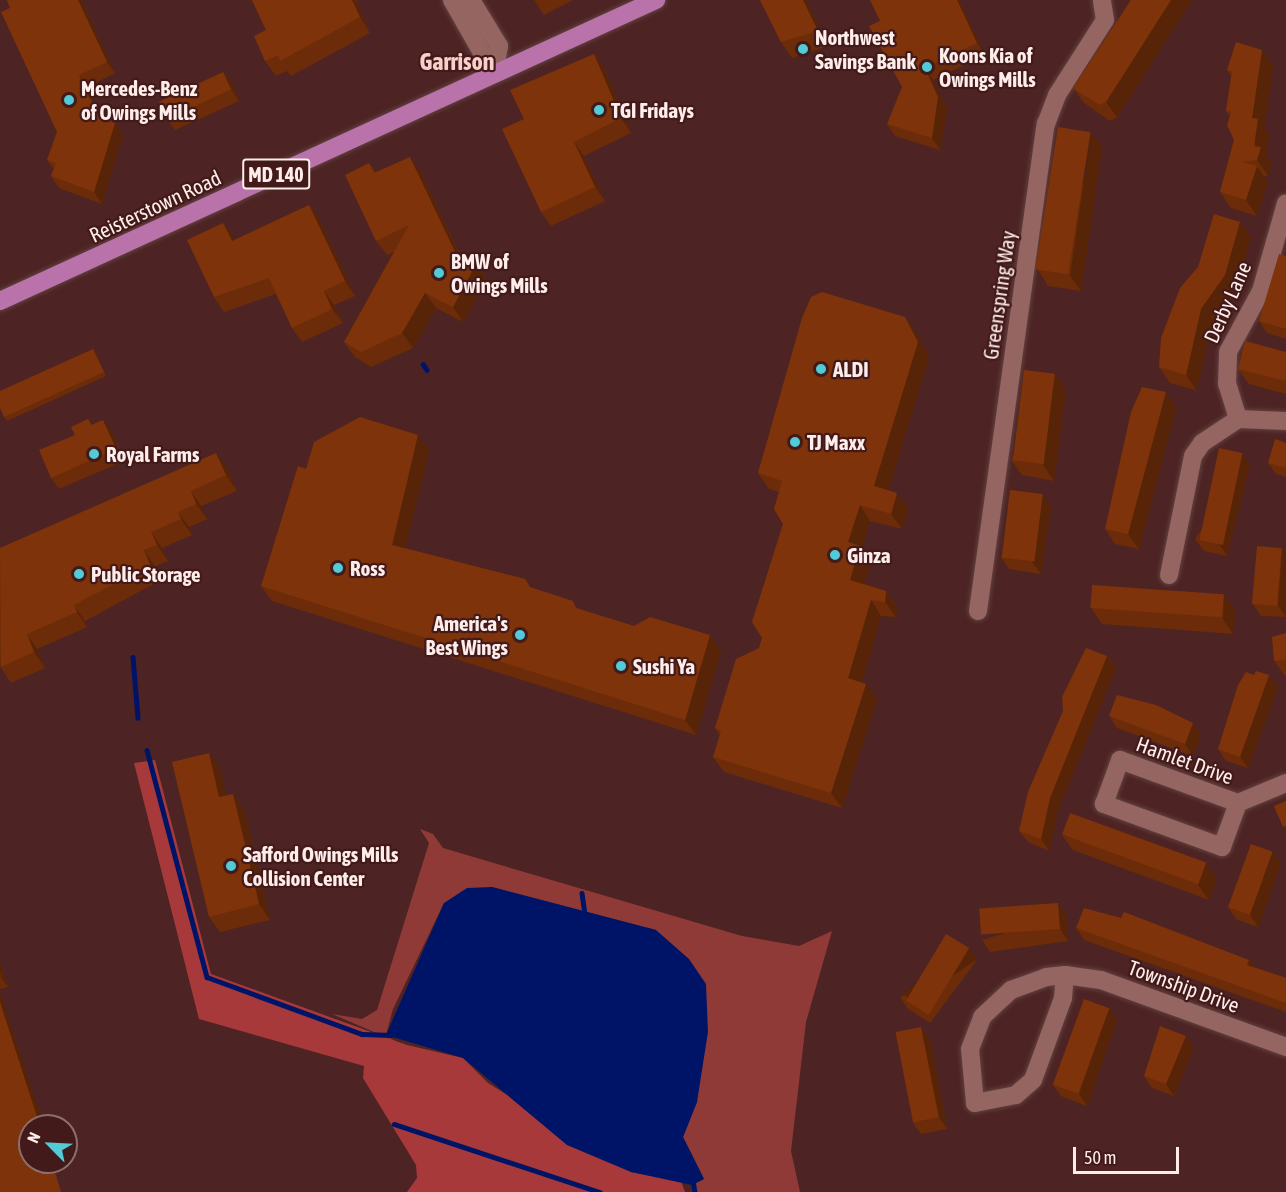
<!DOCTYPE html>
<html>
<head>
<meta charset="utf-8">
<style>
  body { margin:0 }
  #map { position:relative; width:1286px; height:1192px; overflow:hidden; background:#4d2423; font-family:"Asap Condensed",sans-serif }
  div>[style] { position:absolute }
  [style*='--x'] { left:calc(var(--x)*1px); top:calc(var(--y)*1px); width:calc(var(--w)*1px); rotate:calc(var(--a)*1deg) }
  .green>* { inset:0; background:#903a38 }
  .forest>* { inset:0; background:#a7393a }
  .water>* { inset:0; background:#001467 }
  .stream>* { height:4.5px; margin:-2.25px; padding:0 2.25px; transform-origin:2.25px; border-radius:2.25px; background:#001467 }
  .roads { filter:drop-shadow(0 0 2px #624141) drop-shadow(0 0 2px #624141) }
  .minor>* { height:18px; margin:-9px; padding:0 9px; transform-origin:9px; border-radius:9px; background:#946561 }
  .major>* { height:18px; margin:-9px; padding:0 9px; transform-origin:9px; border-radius:9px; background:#b972aa }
  .wall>* { inset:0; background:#6c2c09 }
  .shaded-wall>* { inset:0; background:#582407; transform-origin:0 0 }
  .building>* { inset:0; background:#7e330a; transform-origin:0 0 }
  .dots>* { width:16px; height:16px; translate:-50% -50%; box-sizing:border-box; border:3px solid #421a19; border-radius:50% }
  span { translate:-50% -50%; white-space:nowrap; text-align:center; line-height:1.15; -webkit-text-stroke:4.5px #421a19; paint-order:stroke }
  .shield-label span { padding:2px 4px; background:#421a19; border:2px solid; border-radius:4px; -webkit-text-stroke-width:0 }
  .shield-label { font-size:20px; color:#feedeb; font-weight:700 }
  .poi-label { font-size:21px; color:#feedeb; font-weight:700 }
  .left { translate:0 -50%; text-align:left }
  .right { translate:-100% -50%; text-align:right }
  .street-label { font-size:21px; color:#feedeb }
  .quarter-label { font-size:24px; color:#faceca; font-weight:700 }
  .north { position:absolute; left:18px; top:1114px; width:60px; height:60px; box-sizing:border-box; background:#421a19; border:2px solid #8d6e6d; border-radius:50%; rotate:294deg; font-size:16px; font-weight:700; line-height:24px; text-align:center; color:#feedeb }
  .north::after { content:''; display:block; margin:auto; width:21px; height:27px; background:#52cbd7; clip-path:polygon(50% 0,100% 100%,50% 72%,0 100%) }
  .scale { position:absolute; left:1073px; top:1147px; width:106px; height:27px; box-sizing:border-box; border:3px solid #feedeb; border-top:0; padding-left:8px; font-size:18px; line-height:21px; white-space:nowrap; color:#feedeb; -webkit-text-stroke:4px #421a19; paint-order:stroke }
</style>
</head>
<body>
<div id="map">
  <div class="green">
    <div style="clip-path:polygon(420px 829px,433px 834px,443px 848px,742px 936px,799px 946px,832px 931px,806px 1022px,791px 1151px,800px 1192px,698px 1192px,692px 1185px,704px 1179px,683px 1137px,697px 1102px,656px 930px,492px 887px,444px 903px,393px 1009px,386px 1035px,395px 1041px,332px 1014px,362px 1019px,377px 1010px,429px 843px)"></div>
  </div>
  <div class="forest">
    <div style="clip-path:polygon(155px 760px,211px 974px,407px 1045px,463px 1058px,488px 1083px,631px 1172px,681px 1181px,685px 1192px,407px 1192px,417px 1178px,416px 1165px,363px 1078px,364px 1066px,199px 1019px,134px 763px)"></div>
  </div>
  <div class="water">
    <div style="clip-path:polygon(492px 887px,656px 930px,689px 959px,706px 984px,708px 1032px,697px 1102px,683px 1137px,704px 1179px,692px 1185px,631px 1172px,567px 1145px,463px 1058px,386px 1035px,444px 903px,467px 888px)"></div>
  </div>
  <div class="stream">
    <div style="--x:423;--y:364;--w:7;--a:56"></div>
    <div style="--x:133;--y:657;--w:61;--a:85.3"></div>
    <div style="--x:147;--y:750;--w:235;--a:75.2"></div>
    <div style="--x:207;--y:977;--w:165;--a:20.2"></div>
    <div style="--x:362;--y:1034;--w:29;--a:2"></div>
    <div style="--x:582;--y:893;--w:21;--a:82"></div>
    <div style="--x:394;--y:1124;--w:217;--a:18.3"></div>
    <div style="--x:693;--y:1180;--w:12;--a:81"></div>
  </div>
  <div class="roads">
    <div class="minor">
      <div style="--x:452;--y:0;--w:85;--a:60.4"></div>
      <div style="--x:471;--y:0;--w:54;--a:58.7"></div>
      <div style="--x:499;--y:46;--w:28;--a:100"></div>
      <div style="--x:1238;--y:419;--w:37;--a:-107"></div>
      <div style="--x:1227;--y:384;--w:32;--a:-88"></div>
      <div style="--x:1228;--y:352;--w:69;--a:-61.6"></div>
      <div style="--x:1261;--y:291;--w:91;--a:-74.1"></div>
      <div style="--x:1169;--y:575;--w:121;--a:-78.6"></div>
      <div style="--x:1193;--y:456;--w:16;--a:-55"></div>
      <div style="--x:1202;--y:443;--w:43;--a:-33.7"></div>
      <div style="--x:1238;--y:419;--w:48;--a:2.4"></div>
      <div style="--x:978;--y:611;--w:492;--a:-82.1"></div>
      <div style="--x:1046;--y:124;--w:31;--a:-69"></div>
      <div style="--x:1057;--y:95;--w:89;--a:-57.4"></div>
      <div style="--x:1105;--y:20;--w:20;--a:-99"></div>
      <div style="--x:1238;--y:803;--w:47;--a:110"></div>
      <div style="--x:1222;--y:847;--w:126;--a:-160"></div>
      <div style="--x:1104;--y:804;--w:47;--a:-70"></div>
      <div style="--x:1120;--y:760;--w:126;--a:20"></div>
      <div style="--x:1238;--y:803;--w:52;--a:-22.6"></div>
      <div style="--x:1065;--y:975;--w:23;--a:95"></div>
      <div style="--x:1063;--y:998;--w:87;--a:110.1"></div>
      <div style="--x:1033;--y:1080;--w:23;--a:139"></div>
      <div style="--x:1016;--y:1095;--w:42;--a:169"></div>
      <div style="--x:975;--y:1103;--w:54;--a:-95.3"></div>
      <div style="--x:970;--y:1049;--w:34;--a:-69"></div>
      <div style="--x:982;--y:1017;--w:40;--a:-43"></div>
      <div style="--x:1011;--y:990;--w:37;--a:-20"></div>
      <div style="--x:1046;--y:977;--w:19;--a:-6"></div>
      <div style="--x:1065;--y:975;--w:36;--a:8"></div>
      <div style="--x:1101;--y:980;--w:197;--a:19.9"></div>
    </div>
    <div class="major">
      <div style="--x:0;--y:301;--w:722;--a:-24.65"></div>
    </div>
  </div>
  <div class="wall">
    <div style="clip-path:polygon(7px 0,81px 0,115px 73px,87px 87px,102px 118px,115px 123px,123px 134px,102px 204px,59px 188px,51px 176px,54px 169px,47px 160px,57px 132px)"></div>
    <div style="clip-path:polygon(252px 0,359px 0,356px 1px,370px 33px,291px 76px,287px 71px,276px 76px,265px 61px,266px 30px)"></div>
    <div style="clip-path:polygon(534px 0,573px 0,544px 15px)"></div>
    <div style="clip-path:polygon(760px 0,806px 0,828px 46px,792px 58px,781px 42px)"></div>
    <div style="clip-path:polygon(959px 0,985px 55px,933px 80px,947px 109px,940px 150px,895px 136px,887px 124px)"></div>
    <div style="clip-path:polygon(1131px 0,1192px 0,1117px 117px,1110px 121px,1084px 103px,1073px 88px)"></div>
    <div style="clip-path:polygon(1262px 50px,1273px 66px,1264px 127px,1269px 135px,1266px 155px,1272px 163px,1268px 176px,1264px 176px,1268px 182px,1257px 216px,1231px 208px,1220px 192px,1234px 140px,1230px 116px,1226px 111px,1231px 76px,1227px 70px)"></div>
    <div style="clip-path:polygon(594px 54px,604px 68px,631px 133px,584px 156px,605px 201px,551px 226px,541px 212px,524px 119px)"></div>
    <div style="clip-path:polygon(223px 72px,232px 83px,239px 101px,175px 130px,167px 119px)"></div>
    <div style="clip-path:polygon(1102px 147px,1081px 291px,1048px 286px,1038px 270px)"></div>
    <div style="clip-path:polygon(369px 163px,376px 173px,420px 171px,460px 255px,476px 264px,487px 279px,463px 322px,436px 308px,413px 348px,371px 367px,355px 357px,344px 342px,394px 252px,387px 255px,376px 241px)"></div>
    <div style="clip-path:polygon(309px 205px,319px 219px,355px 296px,334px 305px,343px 323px,302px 342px,292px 328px,276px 294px,224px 312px,214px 297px,223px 223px,235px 240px)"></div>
    <div style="clip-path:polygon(1240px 222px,1251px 237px,1236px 290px,1212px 324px,1196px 390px,1170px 383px,1159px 367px)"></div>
    <div style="clip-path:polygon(1286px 256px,1286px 339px,1267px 333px,1259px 321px)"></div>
    <div style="clip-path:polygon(905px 317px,916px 333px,929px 357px,888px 490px,908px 508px,902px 529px,870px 521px,862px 548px,871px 561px,864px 584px,886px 591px,897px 607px,896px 617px,881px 616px,862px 682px,877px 699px,842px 808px,724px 772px,713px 757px,720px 736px,715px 728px,759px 648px,762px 638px,783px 524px,779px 492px,769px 489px,758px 473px)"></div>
    <div style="clip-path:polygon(93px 349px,96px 353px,106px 376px,7px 421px,4px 417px)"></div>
    <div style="clip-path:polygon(1286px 352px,1286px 394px,1249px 384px,1238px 369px)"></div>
    <div style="clip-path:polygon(1055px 374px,1066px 390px,1054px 481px,1022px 475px,1011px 460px)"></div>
    <div style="clip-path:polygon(1176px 408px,1139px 549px,1115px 544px,1105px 529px)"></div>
    <div style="clip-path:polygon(88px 419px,92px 425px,111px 431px,124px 461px,59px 489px,51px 478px,75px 435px)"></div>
    <div style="clip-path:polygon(1286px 443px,1286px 477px,1276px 474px,1268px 463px)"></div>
    <div style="clip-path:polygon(429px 451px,405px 548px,525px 579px,531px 588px,579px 609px,634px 626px,710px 635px,721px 651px,696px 735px,272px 601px,261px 586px,306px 469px)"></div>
    <div style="clip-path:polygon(1250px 465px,1227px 556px,1204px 551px,1195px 539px)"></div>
    <div style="clip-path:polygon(227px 468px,237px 491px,201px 506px,207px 519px,189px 527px,192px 535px,162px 548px,168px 561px,155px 566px,161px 580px,85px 621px,87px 627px,37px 649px,45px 668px,11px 683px,0 666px,0 548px)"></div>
    <div style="clip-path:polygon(1051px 506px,1041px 574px,1009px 569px,1001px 557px)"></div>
    <div style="clip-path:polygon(1286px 554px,1286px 617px,1261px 616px,1253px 604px)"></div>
    <div style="clip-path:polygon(1224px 595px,1235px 610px,1233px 634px,1102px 624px,1091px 608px)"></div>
    <div style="clip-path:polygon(1286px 633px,1286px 676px,1285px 676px,1274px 661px)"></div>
    <div style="clip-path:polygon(1107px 656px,1116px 668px,1058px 810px,1049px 851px,1028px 842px,1019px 831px)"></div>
    <div style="clip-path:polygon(1254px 675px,1269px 675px,1278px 687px,1248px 768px,1226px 761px,1218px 749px)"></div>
    <div style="clip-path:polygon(1109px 716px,1201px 735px,1193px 756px,1117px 728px)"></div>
    <div style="clip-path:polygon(220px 768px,226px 796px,244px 809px,270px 920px,220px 932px,209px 917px)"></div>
    <div style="clip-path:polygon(1062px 835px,1217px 879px,1209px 900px,1073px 850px)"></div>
    <div style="clip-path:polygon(1281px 863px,1258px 927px,1236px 919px,1228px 907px)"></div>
    <div style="clip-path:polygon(1066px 915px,1068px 941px,990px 952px,982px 940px)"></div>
    <div style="clip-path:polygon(1076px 928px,1249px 960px,1254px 967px,1286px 978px,1286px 1012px,1084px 940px)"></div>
    <div style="clip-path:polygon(977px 960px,930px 1023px,908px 1009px,900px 997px)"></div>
    <div style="clip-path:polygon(0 963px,8px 987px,0 989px)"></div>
    <div style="clip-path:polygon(1117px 1020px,1087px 1106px,1061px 1096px,1053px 1085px)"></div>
    <div style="clip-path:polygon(921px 1027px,930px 1039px,947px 1129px,921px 1134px,913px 1123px)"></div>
    <div style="clip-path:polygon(1194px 1047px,1174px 1096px,1152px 1088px,1144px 1076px)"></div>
  </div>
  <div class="shaded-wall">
    <div style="clip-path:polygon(78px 0,81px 0,115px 73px,107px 62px)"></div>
    <div style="clip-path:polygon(352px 0,355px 0,370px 33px,360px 17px)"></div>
    <div style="clip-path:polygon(803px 0,806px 0,828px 46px,818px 31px)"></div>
    <div style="clip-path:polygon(957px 0,959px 0,985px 55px,977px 43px)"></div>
    <div style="clip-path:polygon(1171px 0,1192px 0,1117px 117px,1106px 102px)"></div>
    <div style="clip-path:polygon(1262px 50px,1273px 66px,1264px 127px,1269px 135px,1266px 155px,1272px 163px,1268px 176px,1257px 160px,1252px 118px)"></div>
    <div style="clip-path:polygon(594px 54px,604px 68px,631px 133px,621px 118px)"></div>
    <div style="clip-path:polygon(925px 68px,933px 80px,947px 109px,940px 150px,932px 138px)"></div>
    <div style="clip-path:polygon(223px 72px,232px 83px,239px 101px,231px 89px)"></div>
    <div style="clip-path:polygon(79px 75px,87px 87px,107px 129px,99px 117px)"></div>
    <div style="clip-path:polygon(115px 123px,123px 134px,102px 204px,94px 192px)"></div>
    <div style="clip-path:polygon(1091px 132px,1102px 147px,1081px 291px,1070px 276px)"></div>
    <div style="clip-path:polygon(574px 142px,584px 156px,605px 201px,595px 187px)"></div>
    <div style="clip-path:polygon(410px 157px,420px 171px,465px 267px,455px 252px)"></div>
    <div style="clip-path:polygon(1257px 166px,1268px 182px,1257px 216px,1246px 200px)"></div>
    <div style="clip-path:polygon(309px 205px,319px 219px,355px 296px,345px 281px)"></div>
    <div style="clip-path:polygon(1240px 222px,1251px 237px,1236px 290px,1212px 324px,1196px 390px,1186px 375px,1201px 309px)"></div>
    <div style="clip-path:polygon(223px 223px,234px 237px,242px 255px,232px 241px)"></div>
    <div style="clip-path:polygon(476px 264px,487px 279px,463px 322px,453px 307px)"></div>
    <div style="clip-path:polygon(324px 291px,334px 305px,343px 323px,332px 309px)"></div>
    <div style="clip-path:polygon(425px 293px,436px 308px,413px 348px,402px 333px)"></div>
    <div style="clip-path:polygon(905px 317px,916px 333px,929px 357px,885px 501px,874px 486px)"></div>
    <div style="clip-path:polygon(93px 349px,96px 353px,106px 376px,104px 372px)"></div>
    <div style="clip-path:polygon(1055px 374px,1066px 390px,1054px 481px,1043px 465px)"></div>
    <div style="clip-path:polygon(1166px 392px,1176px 408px,1139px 549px,1128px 534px)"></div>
    <div style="clip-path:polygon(103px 420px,111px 431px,124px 461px,116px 449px)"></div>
    <div style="clip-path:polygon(418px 435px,429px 451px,402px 560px,392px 545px)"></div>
    <div style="clip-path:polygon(216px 453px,227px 468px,237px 491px,226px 475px)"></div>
    <div style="clip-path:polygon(1242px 453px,1250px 465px,1227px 556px,1219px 544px)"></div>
    <div style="clip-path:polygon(191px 491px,201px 506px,207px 519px,196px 504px)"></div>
    <div style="clip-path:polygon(897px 493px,908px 508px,902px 529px,891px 514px)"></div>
    <div style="clip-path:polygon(1043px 494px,1051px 506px,1041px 574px,1032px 562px)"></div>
    <div style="clip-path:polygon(860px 505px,870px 521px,862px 548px,871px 561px,861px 595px,850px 580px,848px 542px)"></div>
    <div style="clip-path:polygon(178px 512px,189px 527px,192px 535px,181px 519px)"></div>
    <div style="clip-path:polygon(151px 532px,162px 548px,168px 561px,157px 545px)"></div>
    <div style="clip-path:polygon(1282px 548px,1286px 554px,1286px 617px,1278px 606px)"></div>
    <div style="clip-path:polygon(144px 550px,155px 566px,161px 580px,150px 565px)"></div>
    <div style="clip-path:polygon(886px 591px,897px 607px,896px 617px,885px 602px)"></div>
    <div style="clip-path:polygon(1224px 595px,1235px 610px,1233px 634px,1223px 619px)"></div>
    <div style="clip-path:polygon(871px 600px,881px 616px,859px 693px,848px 678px)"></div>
    <div style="clip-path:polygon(74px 605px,85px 621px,87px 627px,77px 612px)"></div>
    <div style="clip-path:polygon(27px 634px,37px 649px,45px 668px,34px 652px)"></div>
    <div style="clip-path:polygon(710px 635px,721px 651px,696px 735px,685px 720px)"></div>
    <div style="clip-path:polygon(1107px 656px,1116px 668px,1058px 810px,1049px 851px,1041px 839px,1050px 798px)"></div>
    <div style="clip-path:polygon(1269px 675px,1278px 687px,1248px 768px,1240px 757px)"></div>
    <div style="clip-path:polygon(866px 684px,877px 699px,842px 808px,831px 793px)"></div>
    <div style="clip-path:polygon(1193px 723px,1201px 735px,1193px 756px,1185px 744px)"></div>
    <div style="clip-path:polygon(209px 753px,220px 768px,230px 813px,219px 797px)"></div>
    <div style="clip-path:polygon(233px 794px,244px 809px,270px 920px,259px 904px)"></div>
    <div style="clip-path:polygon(1273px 852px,1281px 863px,1258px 927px,1250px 915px)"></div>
    <div style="clip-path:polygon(1206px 863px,1217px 879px,1209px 900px,1198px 885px)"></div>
    <div style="clip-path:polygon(1058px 903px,1066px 915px,1068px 941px,1060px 929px)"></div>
    <div style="left:969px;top:948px;width:14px;height:79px;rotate:56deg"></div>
    <div style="clip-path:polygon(1249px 960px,1257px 971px,1247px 965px)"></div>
    <div style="clip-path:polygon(0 963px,8px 987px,2px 979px,0 972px)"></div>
    <div style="left:0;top:992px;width:141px;height:10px;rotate:72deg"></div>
    <div style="clip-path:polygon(1109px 1008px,1117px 1020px,1087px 1106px,1079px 1094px)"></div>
    <div style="clip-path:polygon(921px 1027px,930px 1039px,947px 1129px,939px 1117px)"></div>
    <div style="clip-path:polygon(1186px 1036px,1194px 1047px,1174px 1096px,1166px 1084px)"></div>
    <div style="left:52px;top:1162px;width:3px;height:31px"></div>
  </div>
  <div class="building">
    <div style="clip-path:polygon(7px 0,78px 0,107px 62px,79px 75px,99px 117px,115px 123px,94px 192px,51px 176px,56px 163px,47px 160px,57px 132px,1px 12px,10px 8px)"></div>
    <div style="clip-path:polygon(252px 0,352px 0,360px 17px,280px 61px,278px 55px,265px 61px,254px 36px,266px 30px)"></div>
    <div style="clip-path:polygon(760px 0,803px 0,818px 31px,781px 42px)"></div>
    <div style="clip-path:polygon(870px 0,957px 0,977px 43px,925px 68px,938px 97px,932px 138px,887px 124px,902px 87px,869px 26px,880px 21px)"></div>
    <div style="clip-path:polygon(1131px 0,1171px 0,1106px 102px,1099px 105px,1073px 88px)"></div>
    <div style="clip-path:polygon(1236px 42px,1262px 50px,1252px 118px,1258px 119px,1254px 146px,1261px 147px,1257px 160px,1242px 162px,1257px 166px,1246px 200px,1220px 192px,1234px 140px,1227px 125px,1231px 112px,1226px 111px,1232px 72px,1227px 70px)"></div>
    <div style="clip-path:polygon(594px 54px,621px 118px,574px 142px,595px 187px,541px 212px,502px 129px,524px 119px,510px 90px)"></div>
    <div style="left:223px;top:72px;width:19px;height:71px;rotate:65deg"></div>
    <div style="left:1058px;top:127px;width:33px;height:144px;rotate:9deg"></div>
    <div style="clip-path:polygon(410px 157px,455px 252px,476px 264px,453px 307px,425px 293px,402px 333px,361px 352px,344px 342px,409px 225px,376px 241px,345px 175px,369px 163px,374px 173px)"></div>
    <div style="clip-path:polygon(309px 205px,345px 281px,324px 291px,332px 309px,292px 328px,269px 278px,214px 297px,187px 240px,223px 223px,232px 241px)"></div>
    <div style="clip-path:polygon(1214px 214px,1240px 222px,1225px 275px,1201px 309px,1186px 375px,1159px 367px,1161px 338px,1180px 288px,1198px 267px)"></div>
    <div style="clip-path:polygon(1279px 254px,1286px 256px,1286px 329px,1259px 321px)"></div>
    <div style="clip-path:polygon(822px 292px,905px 317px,918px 342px,874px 486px,897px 493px,891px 514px,860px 505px,848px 542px,860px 546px,850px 580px,886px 591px,885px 602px,871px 600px,848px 678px,866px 684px,831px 793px,713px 757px,721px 731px,715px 728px,736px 659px,759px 648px,762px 638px,752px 622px,783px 524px,774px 509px,782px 481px,758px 473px,802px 318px,811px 297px)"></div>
    <div style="clip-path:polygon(1245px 341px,1286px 352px,1286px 381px,1238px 369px)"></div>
    <div style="clip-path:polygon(93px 349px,104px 372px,4px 417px,0 408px,0 391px)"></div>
    <div style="left:1024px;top:370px;width:31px;height:91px;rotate:7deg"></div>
    <div style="clip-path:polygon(1142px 387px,1166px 392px,1128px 534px,1105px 529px,1131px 412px)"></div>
    <div style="clip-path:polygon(360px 417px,418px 435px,392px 545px,525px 579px,530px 587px,573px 601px,576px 608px,634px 626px,650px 617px,710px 635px,685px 720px,261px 586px,298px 466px,306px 469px,314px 442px)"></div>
    <div style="clip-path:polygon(88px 419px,91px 425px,103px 420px,116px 449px,51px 478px,39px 450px,75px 435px,71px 427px)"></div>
    <div style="clip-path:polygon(1275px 439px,1286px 443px,1286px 468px,1268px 463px)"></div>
    <div style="left:1219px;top:448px;width:24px;height:94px;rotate:12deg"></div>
    <div style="clip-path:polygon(216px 453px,226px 475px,191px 491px,196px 504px,178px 512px,181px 519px,151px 532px,157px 545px,144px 550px,150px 565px,74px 605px,77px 612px,27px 634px,34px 652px,1px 667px,0 548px)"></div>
    <div style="left:1010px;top:490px;width:33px;height:68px;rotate:7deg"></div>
    <div style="left:1257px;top:546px;width:25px;height:58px;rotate:5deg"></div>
    <div style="left:1092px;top:585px;width:132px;height:23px;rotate:4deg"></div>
    <div style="clip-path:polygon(1286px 633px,1286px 660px,1274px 661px,1272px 637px)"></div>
    <div style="clip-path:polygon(1086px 648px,1107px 656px,1050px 798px,1041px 839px,1019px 831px,1028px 792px,1063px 711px,1062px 697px)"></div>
    <div style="clip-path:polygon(1256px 671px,1269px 675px,1240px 757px,1218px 749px,1238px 685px,1246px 672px,1254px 675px)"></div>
    <div style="clip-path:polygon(1117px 695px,1156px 705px,1193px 723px,1185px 744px,1109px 716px)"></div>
    <div style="clip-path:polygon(209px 753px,219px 797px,233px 794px,259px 904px,209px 917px,172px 762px)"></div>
    <div style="clip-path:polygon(1286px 801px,1286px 826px,1283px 827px,1274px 806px)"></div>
    <div style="left:1070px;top:813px;width:145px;height:23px;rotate:20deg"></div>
    <div style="left:1251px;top:844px;width:23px;height:67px;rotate:20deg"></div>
    <div style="left:1058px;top:903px;width:26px;height:79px;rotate:86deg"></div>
    <div style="clip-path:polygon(1084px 908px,1121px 918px,1124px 912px,1249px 960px,1247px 965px,1286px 978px,1286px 1003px,1076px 928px)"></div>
    <div style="left:946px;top:934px;width:27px;height:78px;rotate:31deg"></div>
    <div style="left:1084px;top:999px;width:27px;height:91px;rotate:20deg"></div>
    <div style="clip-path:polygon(0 1002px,40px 1126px,30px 1126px,30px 1162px,52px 1162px,61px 1192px,0 1192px)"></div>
    <div style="clip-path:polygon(1160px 1026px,1186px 1036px,1166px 1084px,1144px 1076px)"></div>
    <div style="left:921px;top:1027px;width:92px;height:26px;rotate:79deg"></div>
  </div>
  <div class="dots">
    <div style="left:803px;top:49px;background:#52cbd7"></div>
    <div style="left:927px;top:67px;background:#52cbd7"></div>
    <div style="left:69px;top:100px;background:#52cbd7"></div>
    <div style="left:599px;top:110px;background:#52cbd7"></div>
    <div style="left:439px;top:273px;background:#52cbd7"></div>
    <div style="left:821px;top:369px;background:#52cbd7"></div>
    <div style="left:795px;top:442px;background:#52cbd7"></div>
    <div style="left:94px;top:454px;background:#52cbd7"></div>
    <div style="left:835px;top:555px;background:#52cbd7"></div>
    <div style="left:338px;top:568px;background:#52cbd7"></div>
    <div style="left:79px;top:574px;background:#52cbd7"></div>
    <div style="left:520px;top:635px;background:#52cbd7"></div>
    <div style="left:621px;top:666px;background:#52cbd7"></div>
    <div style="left:231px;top:866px;background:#52cbd7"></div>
  </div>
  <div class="shield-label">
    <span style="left:276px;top:174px">MD 140</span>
  </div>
  <div class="poi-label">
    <span class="left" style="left:815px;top:49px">Northwest<br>Savings Bank</span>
    <span class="left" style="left:939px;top:67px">Koons Kia of<br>Owings Mills</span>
    <span class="left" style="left:81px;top:100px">Mercedes-Benz<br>of Owings Mills</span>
    <span class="left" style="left:611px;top:110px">TGI Fridays</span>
    <span class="left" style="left:451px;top:273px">BMW of<br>Owings Mills</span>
    <span class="left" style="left:833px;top:369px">ALDI</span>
    <span class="left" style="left:807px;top:442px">TJ Maxx</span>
    <span class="left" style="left:106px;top:454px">Royal Farms</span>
    <span class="left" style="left:847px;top:555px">Ginza</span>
    <span class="left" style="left:350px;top:568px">Ross</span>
    <span class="left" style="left:91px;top:574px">Public Storage</span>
    <span class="right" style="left:508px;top:635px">America's<br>Best Wings</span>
    <span class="left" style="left:633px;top:666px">Sushi Ya</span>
    <span class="left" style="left:243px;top:866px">Safford Owings Mills<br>Collision Center</span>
  </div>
  <div class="street-label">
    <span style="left:155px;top:206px;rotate:-25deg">Reisterstown Road</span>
    <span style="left:999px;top:295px;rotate:-82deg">Greenspring Way</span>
    <span style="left:1227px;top:302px;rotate:-66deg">Derby Lane</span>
    <span style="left:1185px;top:760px;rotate:20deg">Hamlet Drive</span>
    <span style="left:1184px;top:986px;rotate:20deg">Township Drive</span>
  </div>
  <div class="quarter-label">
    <span style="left:457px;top:62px">Garrison</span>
  </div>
  <div class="north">N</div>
  <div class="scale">50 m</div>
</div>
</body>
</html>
